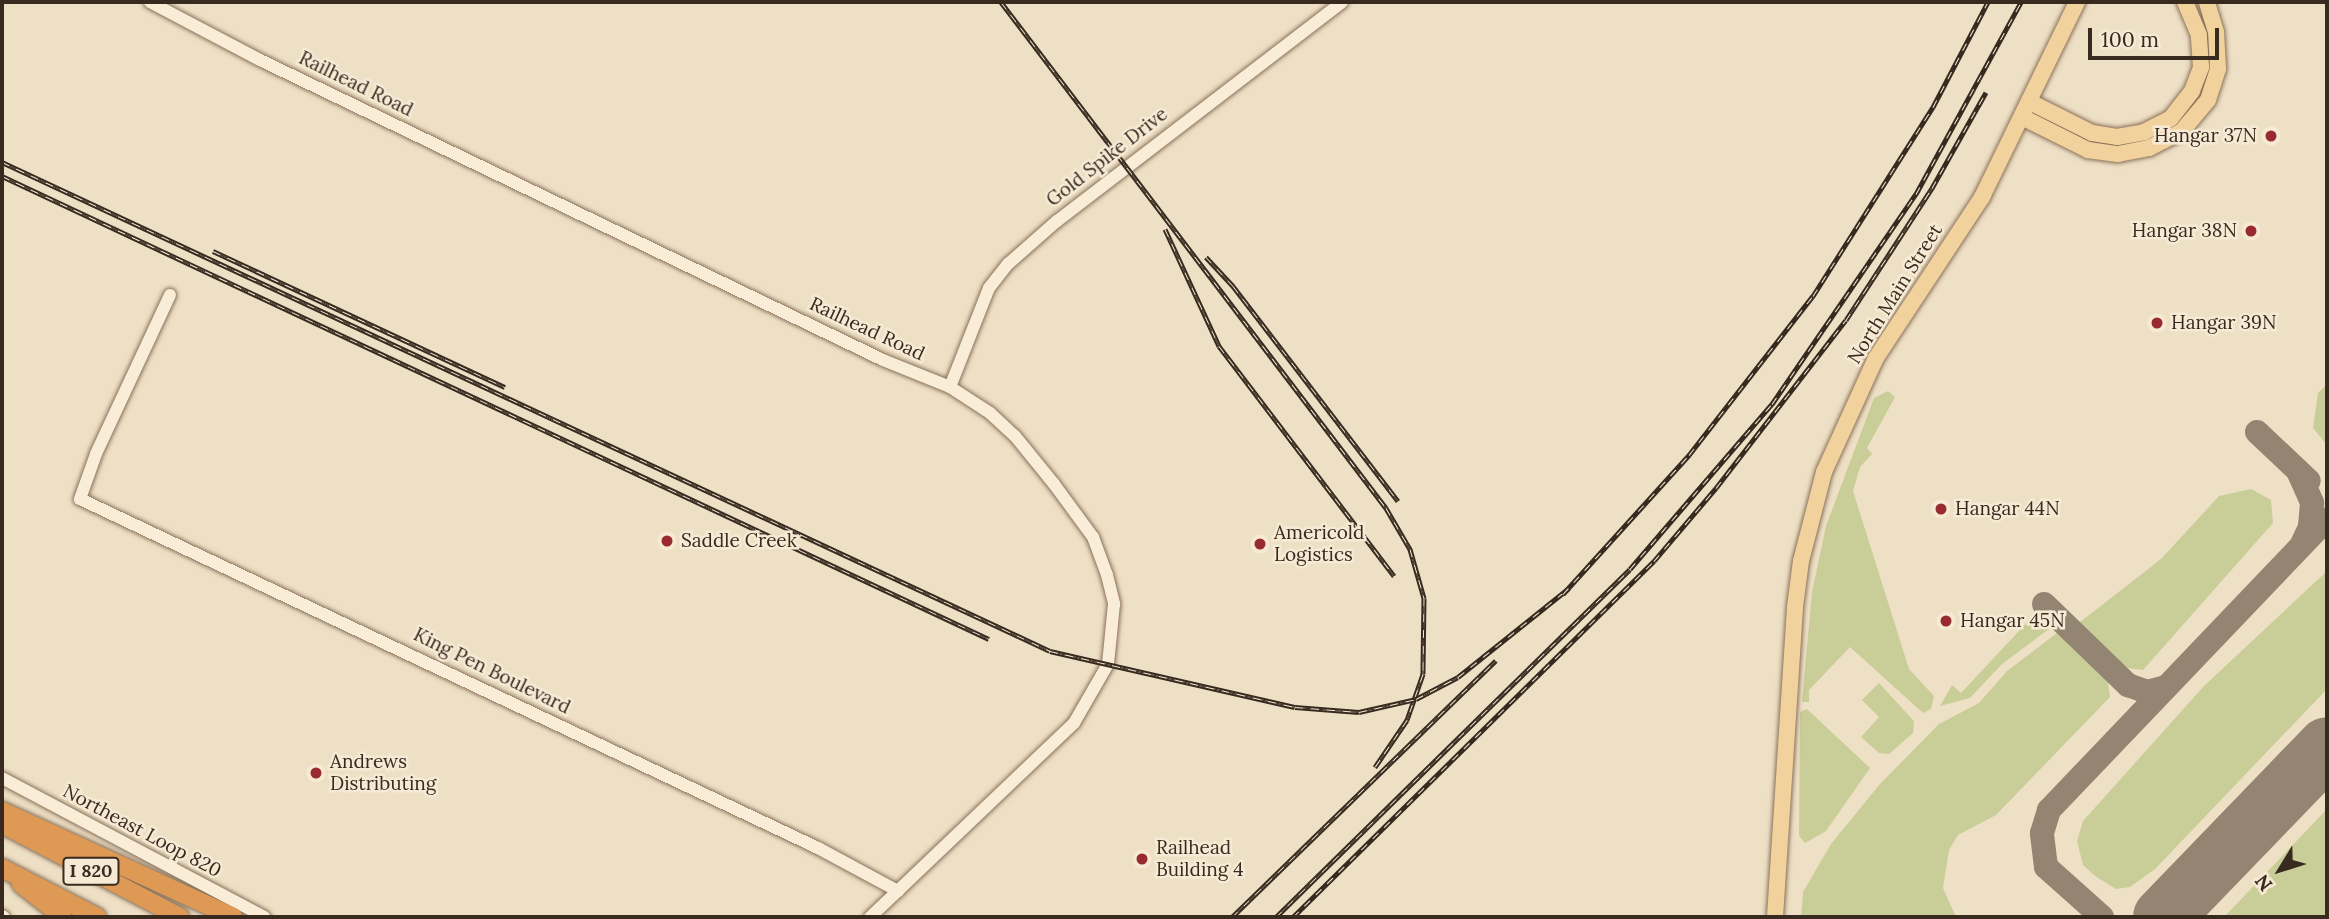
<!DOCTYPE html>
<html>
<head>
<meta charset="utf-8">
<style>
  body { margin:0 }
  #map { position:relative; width:2329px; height:919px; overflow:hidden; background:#eee0c5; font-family:Lora,serif }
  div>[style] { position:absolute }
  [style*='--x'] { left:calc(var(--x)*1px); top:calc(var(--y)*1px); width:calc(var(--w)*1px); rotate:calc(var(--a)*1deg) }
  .green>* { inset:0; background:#c9cd98 }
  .taxiway>* { height:24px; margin:-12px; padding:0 12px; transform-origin:12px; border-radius:12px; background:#948572 }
  .runway>* { height:60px; margin:-30px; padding:0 30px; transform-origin:30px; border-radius:30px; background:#948572 }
  .roads { filter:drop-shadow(0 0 2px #89715b) drop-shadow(0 0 2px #89715b) }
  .minor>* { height:12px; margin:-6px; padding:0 6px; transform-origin:6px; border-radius:6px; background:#f9edd8 }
  .major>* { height:16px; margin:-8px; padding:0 8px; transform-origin:8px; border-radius:8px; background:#f1d29d }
  .highway>* { height:18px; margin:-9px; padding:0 9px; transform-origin:9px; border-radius:9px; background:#de9a55 }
  .rail>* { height:5px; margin-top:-2.5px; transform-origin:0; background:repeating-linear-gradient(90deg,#f6ead4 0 8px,#392a1f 0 16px); box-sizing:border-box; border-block:2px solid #392a1f }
  .dots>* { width:19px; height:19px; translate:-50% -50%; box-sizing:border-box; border:4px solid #f6ead4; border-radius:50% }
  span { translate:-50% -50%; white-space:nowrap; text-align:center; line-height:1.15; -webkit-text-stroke:5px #f6ead4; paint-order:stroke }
  .shield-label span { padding:2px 5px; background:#f6ead4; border:2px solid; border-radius:5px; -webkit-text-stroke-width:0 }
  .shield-label { font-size:18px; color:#392a1f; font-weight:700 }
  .street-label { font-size:19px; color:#392a1f }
  .poi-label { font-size:19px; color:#392a1f }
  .right { translate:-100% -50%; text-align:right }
  .left { translate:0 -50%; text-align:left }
  .frame { position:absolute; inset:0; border:4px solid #392a1f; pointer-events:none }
  .north { position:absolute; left:2245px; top:835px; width:70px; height:70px; -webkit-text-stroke:5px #f6ead4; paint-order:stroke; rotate:232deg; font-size:19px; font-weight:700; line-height:28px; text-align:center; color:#392a1f }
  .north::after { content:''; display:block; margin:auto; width:24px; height:32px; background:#392a1f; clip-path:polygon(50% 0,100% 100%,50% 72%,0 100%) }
  .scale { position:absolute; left:2088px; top:28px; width:131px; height:32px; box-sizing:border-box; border:4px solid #392a1f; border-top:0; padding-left:9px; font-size:21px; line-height:24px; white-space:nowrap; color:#392a1f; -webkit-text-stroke:5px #f6ead4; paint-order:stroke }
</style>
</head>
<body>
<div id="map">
  <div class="green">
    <div style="clip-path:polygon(2327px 384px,2327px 445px,2313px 428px,2318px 393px)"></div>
    <div style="clip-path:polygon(1888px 391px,1895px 397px,1867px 448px,1872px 454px,1860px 467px,1853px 491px,1909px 669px,1934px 696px,1931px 709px,1923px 713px,1850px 647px,1809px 690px,1809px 702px,1802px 702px,1812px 592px,1826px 526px,1874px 398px)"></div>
    <div style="clip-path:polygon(2251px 489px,2271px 500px,2273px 523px,2143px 670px,2119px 667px,2075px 626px,2161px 559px,2219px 496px)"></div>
    <div style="clip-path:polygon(2327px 571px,2327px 689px,2155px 869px,2130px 887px,2116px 889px,2095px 876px,2083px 865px,2077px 841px,2083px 821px,2204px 686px)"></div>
    <div style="clip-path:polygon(2041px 615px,2051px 622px,2049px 629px,2002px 664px,1970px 698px,1940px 706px,1952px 685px,1961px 693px,2032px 617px)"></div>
    <div style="clip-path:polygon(2061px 630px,2107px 675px,2110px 697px,1996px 815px,1958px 835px,1949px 850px,1943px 888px,1956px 917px,1801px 917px,1803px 892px,1831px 844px,1880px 784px,1939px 724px,1979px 703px,2007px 671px)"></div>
    <div style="clip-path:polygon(1879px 683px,1914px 721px,1913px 733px,1889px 754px,1879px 753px,1861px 737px,1879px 717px,1862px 700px)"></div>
    <div style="clip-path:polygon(1807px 709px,1870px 768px,1826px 831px,1805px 843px,1799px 836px,1800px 712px)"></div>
    <div style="clip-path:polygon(2327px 809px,2327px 917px,2224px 917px)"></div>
  </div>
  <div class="taxiway">
    <div style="--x:2257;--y:432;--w:71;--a:43.3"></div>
    <div style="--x:2298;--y:471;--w:35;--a:66"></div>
    <div style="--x:2312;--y:503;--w:24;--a:95"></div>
    <div style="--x:2310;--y:527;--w:17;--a:115"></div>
    <div style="--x:2044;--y:604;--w:117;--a:44"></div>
    <div style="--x:2128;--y:685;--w:20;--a:20"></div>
    <div style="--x:2147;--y:692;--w:20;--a:-15"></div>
    <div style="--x:2102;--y:917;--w:75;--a:-138.2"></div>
    <div style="--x:2046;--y:867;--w:34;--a:-97"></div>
    <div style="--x:2042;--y:833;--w:24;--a:-73"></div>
    <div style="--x:2049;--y:810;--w:402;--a:-46.3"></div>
    <div style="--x:2146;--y:917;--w:52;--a:-31.5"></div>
  </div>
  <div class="runway">
    <div style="--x:2163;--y:917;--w:236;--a:-46"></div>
  </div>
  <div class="roads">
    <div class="minor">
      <div style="--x:150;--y:2;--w:124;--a:27.8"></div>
      <div style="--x:260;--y:60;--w:691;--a:25.71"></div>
      <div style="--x:883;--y:360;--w:72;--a:21.9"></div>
      <div style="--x:950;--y:387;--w:48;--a:33"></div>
      <div style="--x:990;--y:413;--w:34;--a:43"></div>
      <div style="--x:1015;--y:436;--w:62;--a:50.9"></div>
      <div style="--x:1054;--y:484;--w:66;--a:53.7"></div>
      <div style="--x:1093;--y:537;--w:40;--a:69.8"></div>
      <div style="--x:1107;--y:575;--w:30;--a:76"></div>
      <div style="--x:1114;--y:604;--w:60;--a:95.7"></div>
      <div style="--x:1108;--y:664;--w:68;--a:120"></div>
      <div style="--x:1074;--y:723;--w:282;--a:136.4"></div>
      <div style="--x:170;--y:295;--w:175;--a:115"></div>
      <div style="--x:96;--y:454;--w:48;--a:109.6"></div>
      <div style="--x:80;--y:499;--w:816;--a:25.31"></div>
      <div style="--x:818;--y:848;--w:91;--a:28.3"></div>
      <div style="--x:950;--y:387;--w:106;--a:-68.5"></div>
      <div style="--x:989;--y:288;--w:31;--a:-52"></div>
      <div style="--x:1008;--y:264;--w:65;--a:-41.3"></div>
      <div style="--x:1057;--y:221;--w:359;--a:-37.5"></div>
      <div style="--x:2;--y:778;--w:297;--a:27.9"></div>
      <div style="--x:2;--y:916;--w:2;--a:27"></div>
    </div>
    <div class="major">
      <div style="--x:2030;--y:102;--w:69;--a:26.6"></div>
      <div style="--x:2092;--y:133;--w:25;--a:9"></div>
      <div style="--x:2117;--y:137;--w:27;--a:-10"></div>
      <div style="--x:2144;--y:132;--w:30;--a:-27"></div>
      <div style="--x:2171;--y:118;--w:34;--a:-52"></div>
      <div style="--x:2192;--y:91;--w:26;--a:-69"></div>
      <div style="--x:2201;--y:67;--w:32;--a:-94"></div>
      <div style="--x:2199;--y:35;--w:36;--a:-113"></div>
      <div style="--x:2022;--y:117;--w:74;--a:26.6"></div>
      <div style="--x:2088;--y:150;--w:30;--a:8"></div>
      <div style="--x:2118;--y:154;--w:32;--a:-11"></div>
      <div style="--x:2149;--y:148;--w:37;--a:-27"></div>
      <div style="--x:2182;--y:131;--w:40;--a:-50"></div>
      <div style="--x:2208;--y:100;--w:33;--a:-72"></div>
      <div style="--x:2218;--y:69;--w:37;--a:-93"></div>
      <div style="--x:2216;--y:32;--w:31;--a:-107"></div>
      <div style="--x:1775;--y:917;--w:311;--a:-86.3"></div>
      <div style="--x:1795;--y:607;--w:46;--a:-82.6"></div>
      <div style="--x:1801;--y:561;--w:92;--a:-75.5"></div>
      <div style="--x:1824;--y:472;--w:125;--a:-65.5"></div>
      <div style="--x:1876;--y:358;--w:193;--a:-56.6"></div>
      <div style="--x:1982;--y:197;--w:217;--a:-64"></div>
    </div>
    <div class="highway">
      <div style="--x:2;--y:811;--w:254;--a:24.6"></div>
      <div style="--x:2;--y:824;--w:201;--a:27.6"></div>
      <div style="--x:2;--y:868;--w:107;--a:27.3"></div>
      <div style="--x:21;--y:884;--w:53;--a:38.2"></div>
    </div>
  </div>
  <div class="rail">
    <div style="--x:1001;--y:2;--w:636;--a:52.73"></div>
    <div style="--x:1386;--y:508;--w:48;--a:59.7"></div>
    <div style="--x:1410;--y:549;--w:51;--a:74.1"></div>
    <div style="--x:1424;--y:598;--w:76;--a:90.8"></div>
    <div style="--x:1423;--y:674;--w:49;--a:109.2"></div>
    <div style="--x:1407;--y:720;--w:57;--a:124.2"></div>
    <div style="--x:2;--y:162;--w:1156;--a:25.01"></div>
    <div style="--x:1050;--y:651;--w:251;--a:12.9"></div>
    <div style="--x:1295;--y:707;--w:64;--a:4.5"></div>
    <div style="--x:1359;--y:712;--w:58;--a:-12.8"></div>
    <div style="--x:1416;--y:699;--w:47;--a:-27.6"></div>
    <div style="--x:1458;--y:677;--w:142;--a:-38.7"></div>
    <div style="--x:2;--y:176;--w:1090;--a:25.13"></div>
    <div style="--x:1165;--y:229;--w:129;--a:65.2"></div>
    <div style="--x:1219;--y:346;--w:289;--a:52.7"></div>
    <div style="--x:213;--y:251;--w:322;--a:25"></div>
    <div style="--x:1206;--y:257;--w:40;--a:47"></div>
    <div style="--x:1233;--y:286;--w:271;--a:52.5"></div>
    <div style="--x:1563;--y:594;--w:188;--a:-47.8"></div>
    <div style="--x:1689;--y:455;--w:202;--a:-52.1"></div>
    <div style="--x:1813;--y:296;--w:224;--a:-57.6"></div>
    <div style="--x:1933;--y:107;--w:119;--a:-62.4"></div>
    <div style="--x:1232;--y:917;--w:368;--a:-44.2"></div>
    <div style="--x:1276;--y:917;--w:496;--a:-44.5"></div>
    <div style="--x:1630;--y:569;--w:218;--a:-49.3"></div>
    <div style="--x:1772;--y:404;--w:255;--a:-55.6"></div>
    <div style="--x:1916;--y:194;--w:219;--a:-61.3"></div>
    <div style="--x:1293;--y:917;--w:507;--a:-44.6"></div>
    <div style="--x:1654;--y:561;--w:96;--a:-49.7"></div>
    <div style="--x:1716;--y:488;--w:212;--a:-52.3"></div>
    <div style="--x:1846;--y:320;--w:158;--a:-56.9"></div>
    <div style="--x:1932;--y:188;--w:110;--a:-60.6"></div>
  </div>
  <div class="dots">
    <div style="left:2271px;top:136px;background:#992a31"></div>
    <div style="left:2251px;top:231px;background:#992a31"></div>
    <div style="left:2157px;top:323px;background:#992a31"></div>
    <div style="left:1941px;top:509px;background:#992a31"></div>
    <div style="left:667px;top:541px;background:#992a31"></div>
    <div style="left:1260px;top:544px;background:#992a31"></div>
    <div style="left:1946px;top:621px;background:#992a31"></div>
    <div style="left:316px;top:773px;background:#992a31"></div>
    <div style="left:1142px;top:859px;background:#992a31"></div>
  </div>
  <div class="shield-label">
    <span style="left:91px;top:871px">I 820</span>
  </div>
  <div class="street-label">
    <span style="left:356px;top:84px;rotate:26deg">Railhead Road</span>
    <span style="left:1107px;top:157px;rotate:-38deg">Gold Spike Drive</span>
    <span style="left:1895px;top:294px;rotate:-58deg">North Main Street</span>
    <span style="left:867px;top:329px;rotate:25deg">Railhead Road</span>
    <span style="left:492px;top:671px;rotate:26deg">King Pen Boulevard</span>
    <span style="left:142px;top:831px;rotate:28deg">Northeast Loop 820</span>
  </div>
  <div class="poi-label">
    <span class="right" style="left:2257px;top:136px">Hangar 37N</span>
    <span class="right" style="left:2237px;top:231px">Hangar 38N</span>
    <span class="left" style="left:2171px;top:323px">Hangar 39N</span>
    <span class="left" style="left:1955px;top:509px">Hangar 44N</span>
    <span class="left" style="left:1274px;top:544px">Americold<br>Logistics</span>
    <span class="left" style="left:681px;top:541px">Saddle Creek</span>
    <span class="left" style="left:1960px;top:621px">Hangar 45N</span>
    <span class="left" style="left:330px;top:773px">Andrews<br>Distributing</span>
    <span class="left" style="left:1156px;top:859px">Railhead<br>Building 4</span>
  </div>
  <div class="frame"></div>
  <div class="north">N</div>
  <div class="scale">100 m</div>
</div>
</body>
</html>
